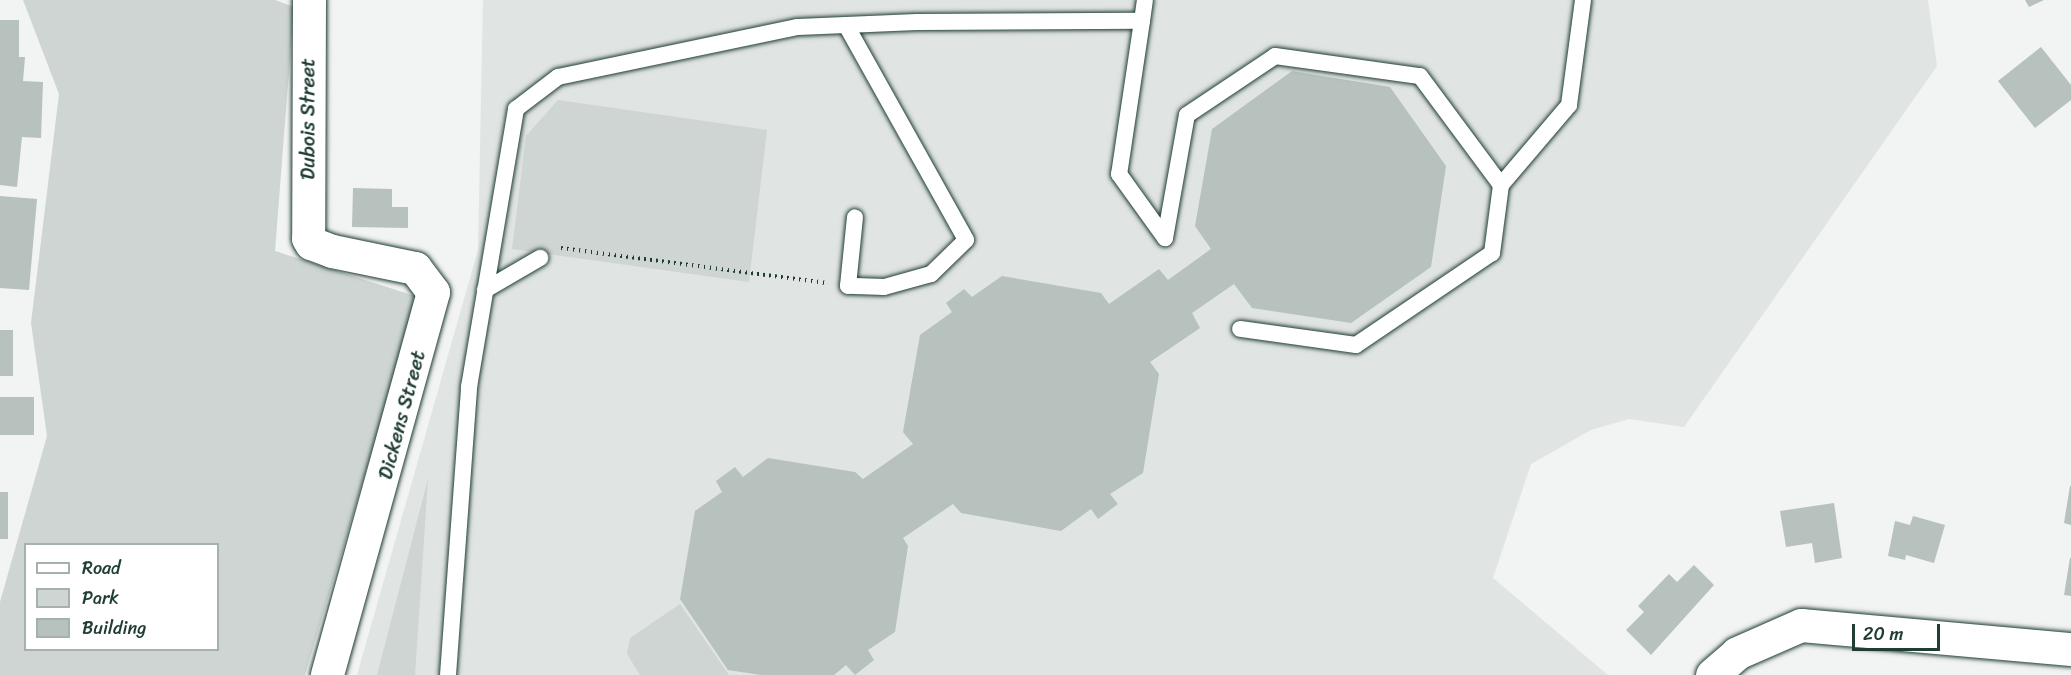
<!DOCTYPE html>
<html>
<head>
<meta charset="utf-8">
<style>
  body { margin:0 }
  #map { position:relative; width:2071px; height:675px; overflow:hidden; background:#f2f3f3; font-family:Sriracha,sans-serif }
  div>[style] { position:absolute }
  [style*='--x'] { left:calc(var(--x)*1px); top:calc(var(--y)*1px); width:calc(var(--w)*1px); rotate:calc(var(--a)*1deg) }
  .built>* { inset:0; background:#e0e4e3 }
  .green>* { inset:0; background:#ced5d3 }
  .building>* { inset:0; background:#b7c1bd; transform-origin:0 0 }
  .path>* { height:4px; margin-top:-2px; transform-origin:0; background:repeating-linear-gradient(90deg,#1f3d34 0 1.5px,transparent 0 6px) }
  .roads { filter:drop-shadow(0 0 2px #1f3d34) drop-shadow(0 0 2px #1f3d34) }
  .lane>* { height:16px; margin:-8px; padding:0 8px; transform-origin:8px; border-radius:8px; background:#fff }
  .street>* { height:33px; margin:-16.5px; padding:0 16.5px; transform-origin:16.5px; border-radius:16.5px; background:#fff }
  span { translate:-50% -50%; white-space:nowrap; text-align:center; line-height:1.15; -webkit-text-stroke:6px #fff; paint-order:stroke }
  .street-label { font-size:20px; color:#1f3d34 }
  .legend { position:absolute; left:24px; top:543px; width:195px; height:108px; box-sizing:border-box; background:#fff; border:2px solid #a5b1ae; margin:0; padding:8px 10px; list-style:none; font-size:18px; color:#1f3d34 }
  .legend li { display:flex; align-items:center; gap:12px; height:30px }
  .legend b { width:30px; border:2px solid #a5b1ae }
  .scale { position:absolute; left:1852px; top:624px; width:88px; height:27px; box-sizing:border-box; border:3px solid #1f3d34; border-top:0; padding-left:8px; font-size:18px; line-height:21px; white-space:nowrap; color:#1f3d34; -webkit-text-stroke:4px #fff; paint-order:stroke }
</style>
</head>
<body>
<div id="map">
  <div class="built">
    <div style="clip-path:polygon(483px 0,1928px 0,1937px 66px,1684px 427px,1629px 419px,1591px 430px,1531px 464px,1493px 578px,1608px 675px,357px 675px,478px 250px)"></div>
  </div>
  <div class="green">
    <div style="clip-path:polygon(evenodd,23px 0,275px 0,294px 7px,275px 251px,418px 297px,305px 675px,0 675px,0 602px,47px 436px,31px 323px,59px 94px,23px 0,26px 544px,218px 544px,218px 650px,26px 650px,26px 544px)"></div>
    <div style="clip-path:polygon(558px 100px,767px 130px,749px 282px,512px 249px,526px 136px)"></div>
    <div style="clip-path:polygon(428px 479px,415px 675px,377px 675px)"></div>
    <div style="clip-path:polygon(680px 604px,729px 675px,640px 675px,627px 654px,630px 638px)"></div>
  </div>
  <div class="building">
    <div style="clip-path:polygon(2025px 0,2044px 0,2029px 7px)"></div>
    <div style="clip-path:polygon(0 20px,19px 20px,19px 57px,25px 57px,23px 81px,43px 82px,41px 138px,22px 137px,17px 187px,0 185px)"></div>
    <div style="clip-path:polygon(2041px 47px,2071px 85px,2071px 100px,2035px 128px,1998px 81px)"></div>
    <div style="clip-path:polygon(1292px 71px,1390px 87px,1446px 166px,1431px 267px,1351px 323px,1252px 308px,1234px 284px,1192px 313px,1200px 328px,1150px 362px,1159px 374px,1143px 473px,1110px 494px,1118px 504px,1098px 519px,1091px 509px,1061px 531px,961px 513px,953px 504px,903px 538px,908px 546px,895px 632px,868px 650px,874px 660px,855px 675px,846px 665px,834px 675px,761px 675px,728px 670px,680px 599px,695px 511px,722px 492px,716px 481px,735px 467px,743px 477px,768px 458px,855px 472px,863px 479px,913px 444px,903px 432px,920px 335px,952px 312px,946px 303px,964px 289px,972px 297px,1002px 276px,1101px 293px,1109px 304px,1159px 269px,1168px 280px,1211px 249px,1195px 226px,1212px 129px)"></div>
    <div style="clip-path:polygon(353px 188px,392px 189px,392px 207px,408px 207px,408px 228px,352px 227px)"></div>
    <div style="clip-path:polygon(0 196px,37px 199px,29px 290px,0 288px)"></div>
    <div style="left:13px;top:330px;width:46px;height:13px;rotate:90deg"></div>
    <div style="left:34px;top:397px;width:38px;height:34px;rotate:90deg"></div>
    <div style="clip-path:polygon(2070px 486px,2071px 486px,2071px 525px,2064px 523px)"></div>
    <div style="left:0;top:492px;width:8px;height:47px"></div>
    <div style="clip-path:polygon(1834px 503px,1842px 558px,1815px 563px,1812px 543px,1786px 547px,1780px 511px)"></div>
    <div style="clip-path:polygon(1913px 516px,1945px 525px,1934px 563px,1906px 555px,1905px 560px,1888px 556px,1895px 521px,1910px 525px)"></div>
    <div style="clip-path:polygon(2070px 558px,2071px 558px,2071px 596px,2064px 595px)"></div>
    <div style="clip-path:polygon(1694px 565px,1714px 585px,1651px 655px,1626px 630px,1644px 612px,1638px 606px,1669px 574px,1677px 582px)"></div>
  </div>
  <div class="path">
    <div style="--x:561;--y:248;--w:268;--a:7.5"></div>
  </div>
  <div class="roads">
    <div class="lane">
      <div style="--x:1142;--y:21;--w:155;--a:98.5"></div>
      <div style="--x:1119;--y:174;--w:79;--a:54.3"></div>
      <div style="--x:1165;--y:238;--w:125;--a:-79.9"></div>
      <div style="--x:1187;--y:115;--w:106;--a:-33.8"></div>
      <div style="--x:1275;--y:56;--w:146;--a:7.9"></div>
      <div style="--x:1420;--y:76;--w:136;--a:53.4"></div>
      <div style="--x:1501;--y:185;--w:69;--a:97.5"></div>
      <div style="--x:1492;--y:253;--w:164;--a:145.9"></div>
      <div style="--x:1356;--y:345;--w:117;--a:-172.1"></div>
      <div style="--x:846;--y:25;--w:246;--a:60.8"></div>
      <div style="--x:966;--y:240;--w:49;--a:135.8"></div>
      <div style="--x:931;--y:274;--w:49;--a:164.5"></div>
      <div style="--x:884;--y:287;--w:36;--a:-178"></div>
      <div style="--x:848;--y:286;--w:69;--a:-84.2"></div>
      <div style="--x:1501;--y:185;--w:105;--a:-49.6"></div>
      <div style="--x:1569;--y:105;--w:106;--a:-82.4"></div>
      <div style="--x:485;--y:290;--w:64;--a:-30.2"></div>
      <div style="--x:448;--y:675;--w:289;--a:-85.8"></div>
      <div style="--x:469;--y:387;--w:282;--a:-80.4"></div>
      <div style="--x:516;--y:109;--w:53;--a:-37.3"></div>
      <div style="--x:558;--y:77;--w:245;--a:-11.8"></div>
      <div style="--x:798;--y:27;--w:119;--a:-2.4"></div>
      <div style="--x:917;--y:22;--w:225;--a:-0.3"></div>
      <div style="--x:1142;--y:21;--w:21;--a:-82"></div>
    </div>
    <div class="street">
      <div style="--x:309;--y:0;--w:238;--a:90.2"></div>
      <div style="--x:308;--y:238;--w:6;--a:59"></div>
      <div style="--x:311;--y:243;--w:22;--a:21"></div>
      <div style="--x:332;--y:251;--w:85;--a:11.6"></div>
      <div style="--x:415;--y:268;--w:30;--a:53"></div>
      <div style="--x:433;--y:292;--w:397;--a:105.5"></div>
      <div style="--x:1712;--y:675;--w:33;--a:-41"></div>
      <div style="--x:1737;--y:653;--w:70;--a:-23.6"></div>
      <div style="--x:1801;--y:625;--w:271;--a:5.1"></div>
    </div>
  </div>
  <div class="street-label">
    <span style="left:308px;top:119px;rotate:-90deg">Dubois Street</span>
    <span style="left:402px;top:415px;rotate:-75deg">Dickens Street</span>
  </div>
  <ul class="legend">
  <li><b style="height:8px;background:#fff"></b>Road</li>
  <li><b style="height:16px;background:#ced5d3"></b>Park</li>
  <li><b style="height:16px;background:#b7c1bd"></b>Building</li>
  </ul>
  <div class="scale">20 m</div>
</div>
</body>
</html>
